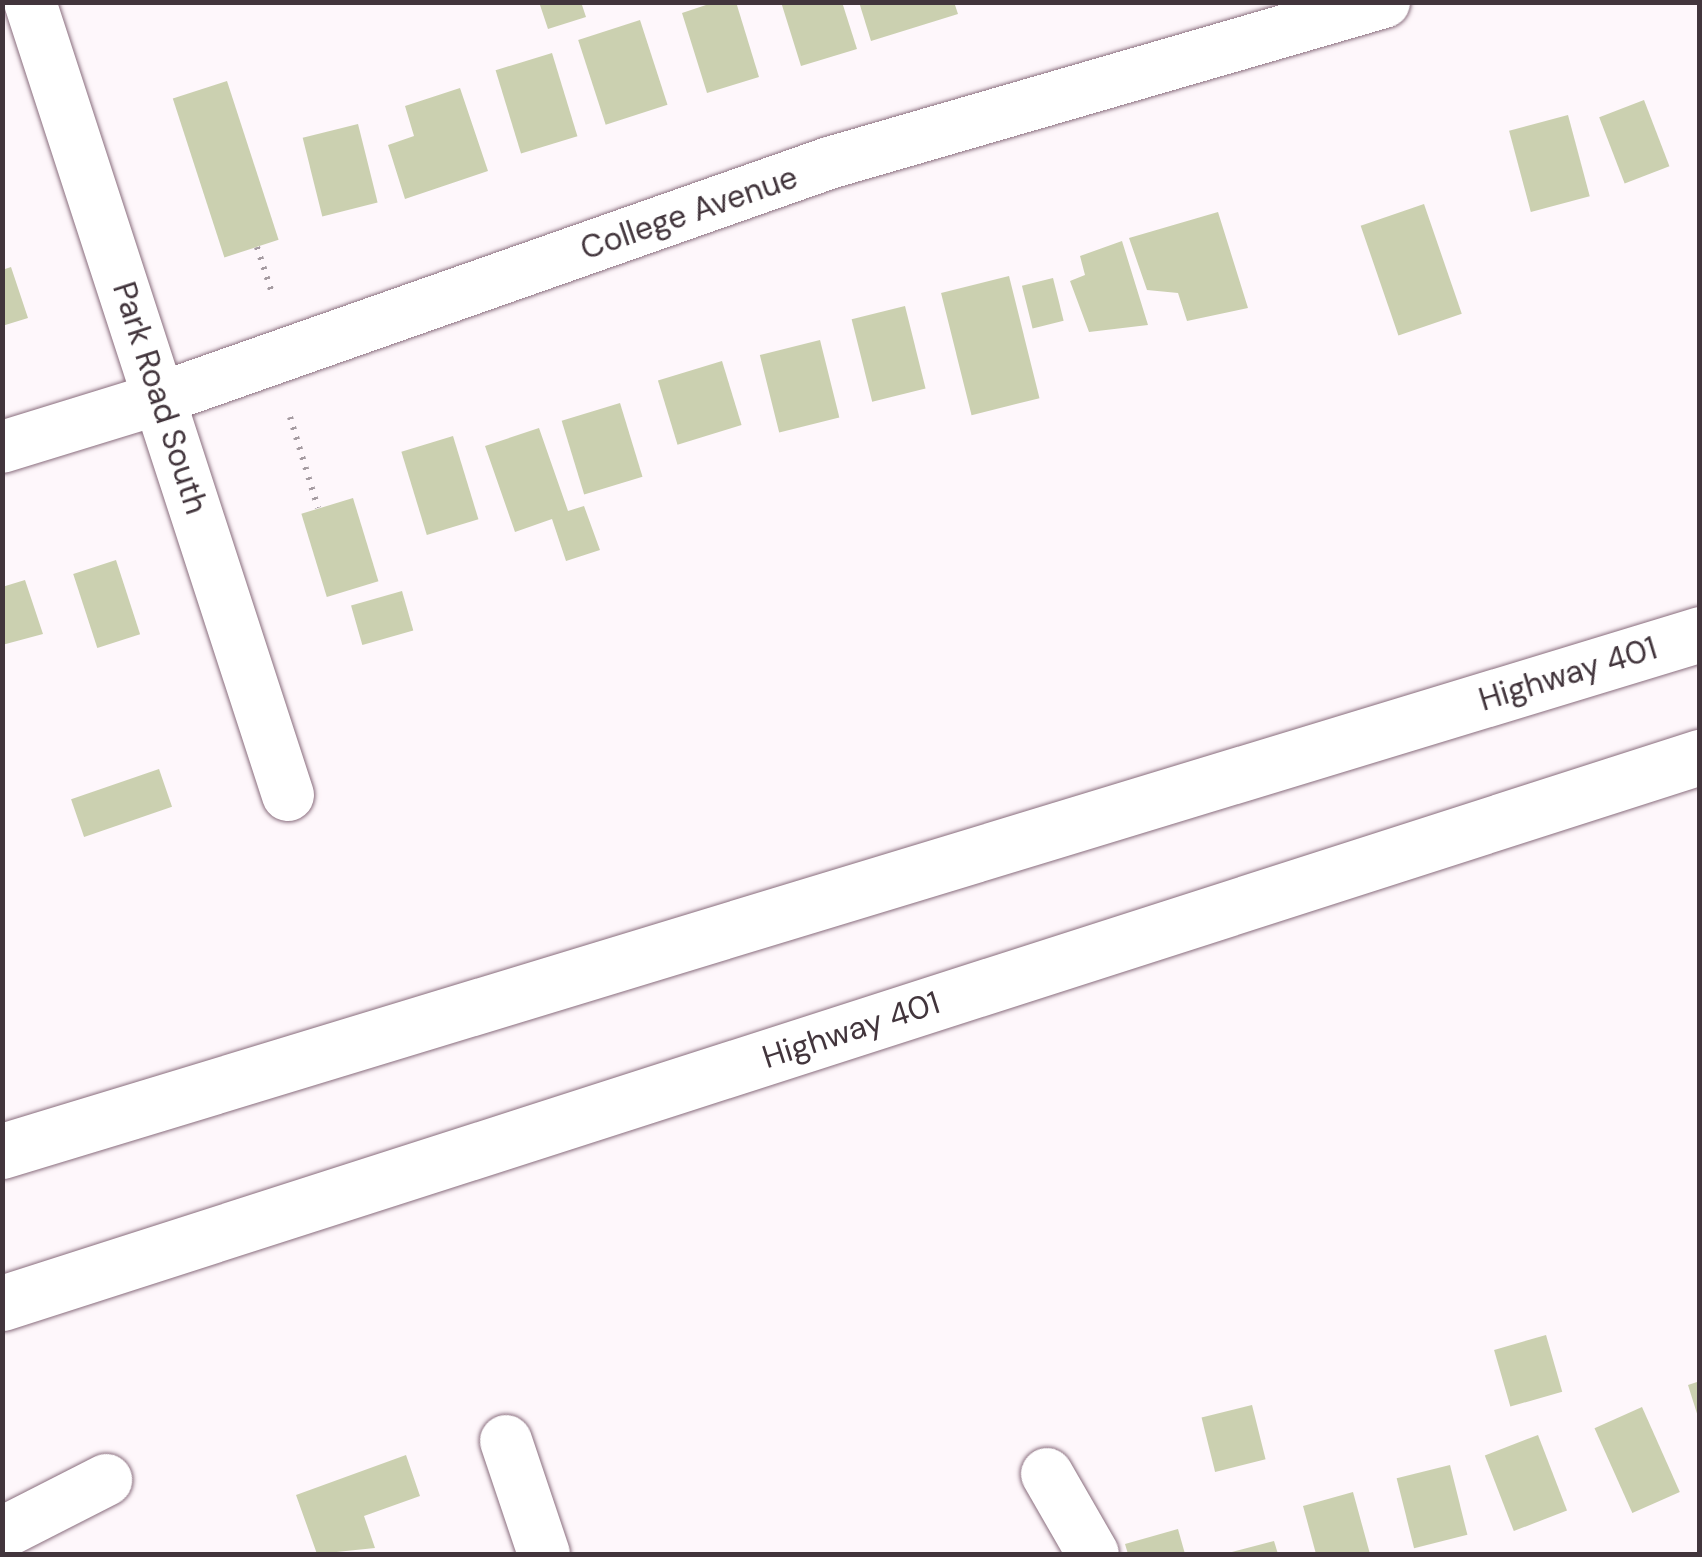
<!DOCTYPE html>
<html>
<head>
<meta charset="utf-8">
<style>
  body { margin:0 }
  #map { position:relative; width:1702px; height:1557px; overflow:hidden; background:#fef7fb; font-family:"DM Sans",sans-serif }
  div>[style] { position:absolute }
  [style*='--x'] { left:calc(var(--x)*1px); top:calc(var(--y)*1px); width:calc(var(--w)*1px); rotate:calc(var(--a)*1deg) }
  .building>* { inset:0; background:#cbd0b0; transform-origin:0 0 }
  .path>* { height:6px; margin-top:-3px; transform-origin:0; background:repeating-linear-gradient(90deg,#a69ca2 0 2.5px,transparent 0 10.5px) }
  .roads { filter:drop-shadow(0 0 2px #896d7d) drop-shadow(0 0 2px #896d7d) }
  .minor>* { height:52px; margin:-26px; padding:0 26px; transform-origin:26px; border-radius:26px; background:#fff }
  .highway>* { height:55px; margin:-27.5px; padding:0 27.5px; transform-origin:27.5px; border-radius:27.5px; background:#fff }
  span { translate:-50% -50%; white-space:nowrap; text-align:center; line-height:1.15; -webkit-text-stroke:9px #fff; paint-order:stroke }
  .street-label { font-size:32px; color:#42353c }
  .frame { position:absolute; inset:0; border:5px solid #42353c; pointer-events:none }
</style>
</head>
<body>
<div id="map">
  <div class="building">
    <div style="clip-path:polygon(539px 2px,581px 2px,586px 17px,548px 29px)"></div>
    <div style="clip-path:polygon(715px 2px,736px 2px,759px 77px,707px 93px,682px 13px)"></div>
    <div style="clip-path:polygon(781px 2px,842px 2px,857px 49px,801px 66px)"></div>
    <div style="clip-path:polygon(859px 2px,954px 2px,958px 14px,871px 41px)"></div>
    <div style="left:640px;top:20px;width:89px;height:65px;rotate:72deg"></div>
    <div style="left:552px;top:53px;width:87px;height:59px;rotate:73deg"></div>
    <div style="left:227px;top:81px;width:167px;height:57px;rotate:72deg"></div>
    <div style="clip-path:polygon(460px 88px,488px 171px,405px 199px,388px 145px,414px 136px,405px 106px)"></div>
    <div style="left:1644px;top:100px;width:71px;height:48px;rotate:69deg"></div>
    <div style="left:1568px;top:115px;width:84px;height:61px;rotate:75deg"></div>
    <div style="left:358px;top:124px;width:81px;height:57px;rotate:76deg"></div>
    <div style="left:1424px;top:204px;width:116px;height:67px;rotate:71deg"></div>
    <div style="clip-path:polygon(1218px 212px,1248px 308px,1187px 321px,1178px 293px,1147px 290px,1129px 238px)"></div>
    <div style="clip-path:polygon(1122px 241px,1148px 325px,1089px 332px,1070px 281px,1085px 275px,1080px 256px)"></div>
    <div style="clip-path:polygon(11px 267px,28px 318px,2px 326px,2px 270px)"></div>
    <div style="left:1009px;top:276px;width:126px;height:70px;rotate:76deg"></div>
    <div style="left:1053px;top:278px;width:44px;height:32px;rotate:76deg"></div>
    <div style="left:905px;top:306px;width:85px;height:55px;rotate:76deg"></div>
    <div style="left:820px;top:340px;width:80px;height:62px;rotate:76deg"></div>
    <div style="left:722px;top:361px;width:67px;height:67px;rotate:73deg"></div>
    <div style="left:620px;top:403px;width:77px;height:61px;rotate:73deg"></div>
    <div style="clip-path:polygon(539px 428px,568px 511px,584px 506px,600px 550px,566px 561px,552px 519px,515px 532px,485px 446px)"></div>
    <div style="left:453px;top:436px;width:87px;height:54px;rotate:73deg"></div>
    <div style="left:353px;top:498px;width:87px;height:54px;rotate:73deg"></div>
    <div style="left:116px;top:560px;width:78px;height:45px;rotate:72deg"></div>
    <div style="clip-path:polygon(25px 580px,43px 634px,2px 645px,2px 587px)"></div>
    <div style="left:402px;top:591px;width:41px;height:53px;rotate:74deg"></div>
    <div style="left:159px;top:769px;width:40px;height:93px;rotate:71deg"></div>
    <div style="left:1546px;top:1335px;width:59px;height:54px;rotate:74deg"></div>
    <div style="clip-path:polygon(1700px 1381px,1700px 1419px,1699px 1420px,1688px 1385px)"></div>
    <div style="left:1252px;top:1405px;width:56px;height:52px;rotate:76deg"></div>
    <div style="left:1642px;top:1407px;width:93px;height:52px;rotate:66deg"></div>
    <div style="left:1538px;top:1435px;width:81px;height:57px;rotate:69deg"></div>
    <div style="clip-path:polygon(406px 1455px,420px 1496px,364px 1516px,375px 1548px,317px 1554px,296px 1495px)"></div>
    <div style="left:1450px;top:1465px;width:72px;height:55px;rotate:76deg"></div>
    <div style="clip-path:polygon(1353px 1492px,1370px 1554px,1316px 1554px,1303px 1506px)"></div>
    <div style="clip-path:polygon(1178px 1529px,1185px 1554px,1128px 1554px,1125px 1544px)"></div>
    <div style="clip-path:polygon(1274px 1541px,1278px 1554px,1228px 1554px,1228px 1553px)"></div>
  </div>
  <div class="path">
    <div style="--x:257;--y:247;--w:45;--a:72"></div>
    <div style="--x:290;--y:417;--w:95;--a:72.9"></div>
  </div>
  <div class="roads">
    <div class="minor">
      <div style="--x:30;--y:2;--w:834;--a:71.98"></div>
      <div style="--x:2;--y:447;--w:166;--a:-17.1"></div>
      <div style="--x:161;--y:398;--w:708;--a:-19.38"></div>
      <div style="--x:829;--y:163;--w:578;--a:-16.18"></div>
      <div style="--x:506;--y:1441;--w:119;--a:71.4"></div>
      <div style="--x:1047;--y:1474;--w:92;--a:60.1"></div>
      <div style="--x:2;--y:1533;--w:117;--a:-27"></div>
    </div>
    <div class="highway">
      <div style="--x:2;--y:1151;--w:1775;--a:-16.93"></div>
      <div style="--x:2;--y:1303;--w:1784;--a:-17.83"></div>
    </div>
  </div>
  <div class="street-label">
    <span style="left:689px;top:213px;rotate:-19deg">College Avenue</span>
    <span style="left:160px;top:398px;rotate:72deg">Park Road South</span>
    <span style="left:1568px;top:674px;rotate:-17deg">Highway 401</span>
    <span style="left:851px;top:1030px;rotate:-18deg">Highway 401</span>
  </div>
  <div class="frame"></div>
</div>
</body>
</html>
